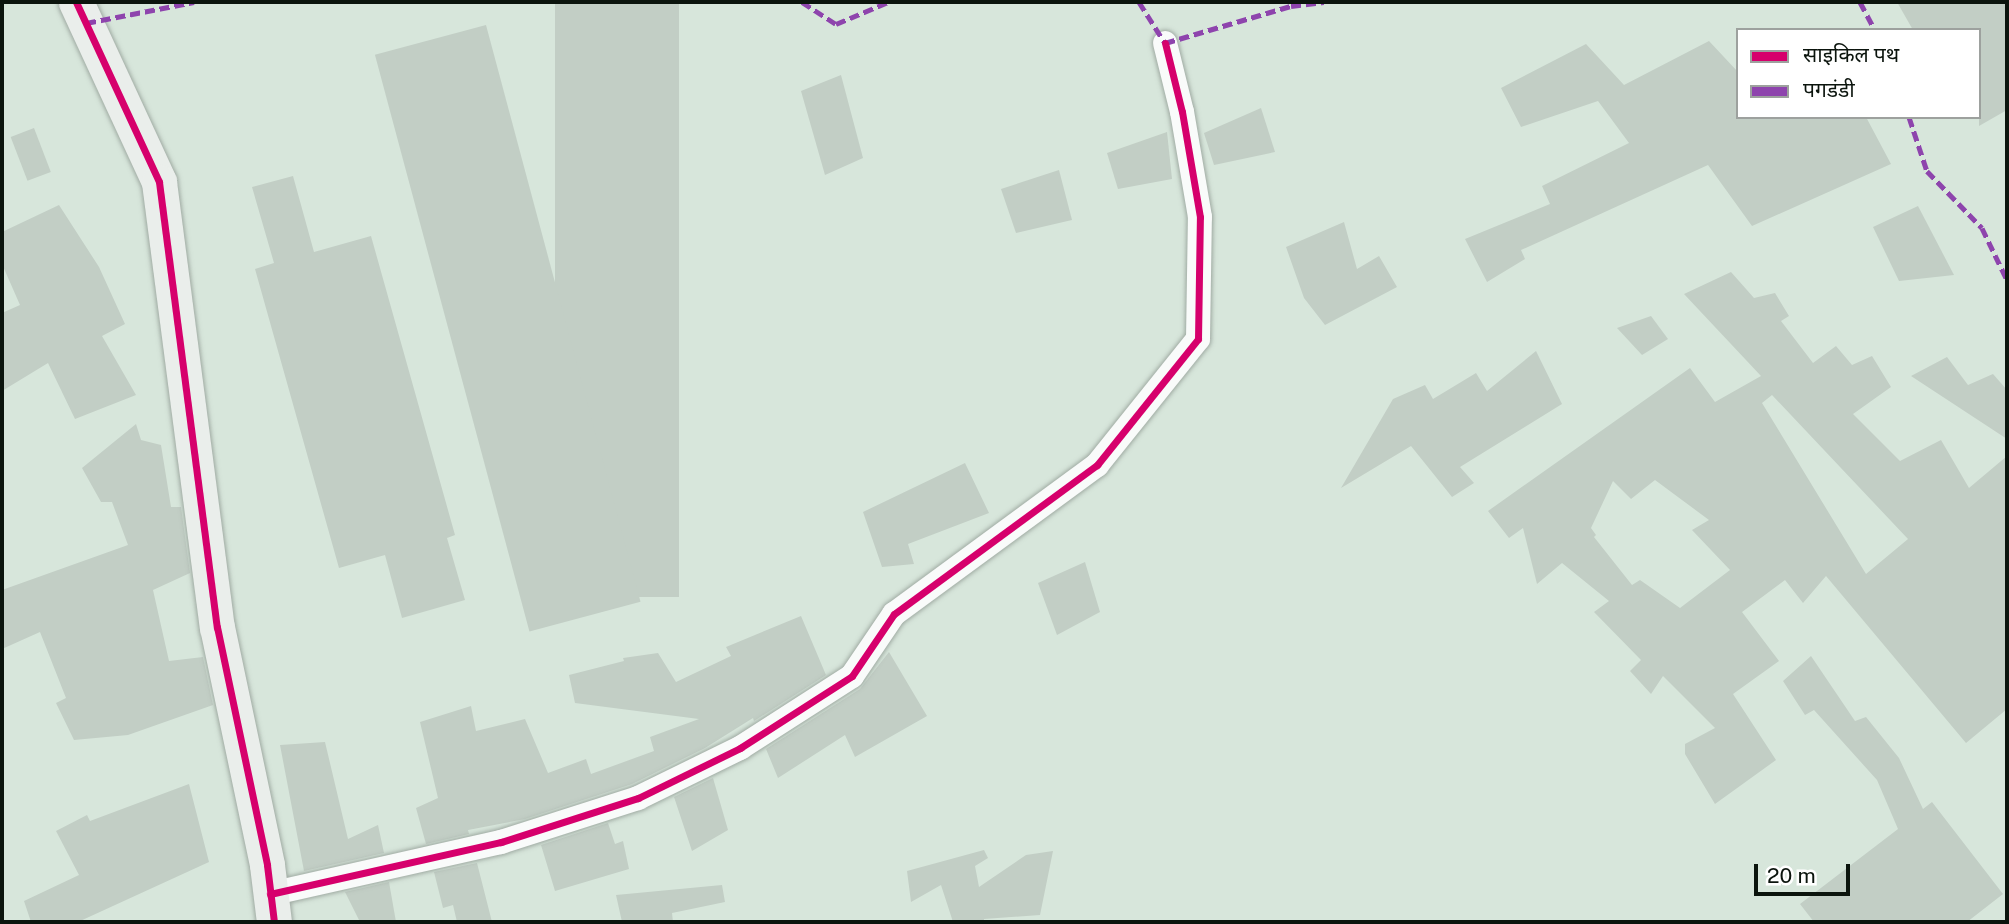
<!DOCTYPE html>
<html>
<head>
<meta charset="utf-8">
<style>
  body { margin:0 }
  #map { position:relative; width:2009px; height:924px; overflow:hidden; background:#d7e6db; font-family:"Public Sans","Noto Sans Devanagari",sans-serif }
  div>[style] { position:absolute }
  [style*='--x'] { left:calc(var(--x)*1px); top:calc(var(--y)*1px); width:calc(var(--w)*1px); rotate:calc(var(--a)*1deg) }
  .building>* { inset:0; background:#c2cec5; transform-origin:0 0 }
  .roads { filter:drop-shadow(0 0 2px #a0aba3) drop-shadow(0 0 2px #a0aba3) }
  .street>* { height:24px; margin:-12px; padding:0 12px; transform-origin:12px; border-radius:12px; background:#f9fbfa }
  .secondary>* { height:35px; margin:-17.5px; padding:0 17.5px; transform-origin:17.5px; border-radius:17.5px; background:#eaeeeb }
  .quiet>* { height:5px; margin-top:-2.5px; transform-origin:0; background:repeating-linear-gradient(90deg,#8e44ad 0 10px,transparent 0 15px) }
  .cycleway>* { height:7px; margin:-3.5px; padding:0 3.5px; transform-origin:3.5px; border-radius:3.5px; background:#d6006c }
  span { translate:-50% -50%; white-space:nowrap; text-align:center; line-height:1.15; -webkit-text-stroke:5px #fff; paint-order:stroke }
  .frame { position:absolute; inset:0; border:4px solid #0b140d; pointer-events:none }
  .legend { position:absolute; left:1736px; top:28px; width:245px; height:91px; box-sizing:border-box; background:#fff; border:2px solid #9da19e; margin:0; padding:9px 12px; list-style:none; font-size:21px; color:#0b140d }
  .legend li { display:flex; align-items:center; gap:14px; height:35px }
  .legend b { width:35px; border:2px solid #9da19e }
  .scale { position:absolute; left:1754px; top:864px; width:96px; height:32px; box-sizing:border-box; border:4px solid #0b140d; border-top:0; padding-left:9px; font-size:21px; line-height:24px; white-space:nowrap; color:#0b140d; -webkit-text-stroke:5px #fff; paint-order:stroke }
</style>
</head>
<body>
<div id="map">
  <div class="building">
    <div style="left:555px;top:2px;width:124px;height:595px"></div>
    <div style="clip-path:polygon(1897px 2px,2007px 2px,2007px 110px,1979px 126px,1979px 30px,1913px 30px)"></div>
    <div style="left:486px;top:25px;width:597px;height:115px;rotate:75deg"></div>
    <div style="clip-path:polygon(1709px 41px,1738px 72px,1738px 117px,1866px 117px,1891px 164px,1752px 226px,1708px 165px,1521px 250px,1525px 259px,1487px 282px,1465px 239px,1550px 204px,1542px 186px,1629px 143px,1598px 101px,1521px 127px,1501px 88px,1586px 44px,1624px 85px)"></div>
    <div style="clip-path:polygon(841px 75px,863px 158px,825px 175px,801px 91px)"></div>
    <div style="clip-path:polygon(1261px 108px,1275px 152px,1214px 165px,1204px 133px)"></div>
    <div style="left:34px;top:128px;width:47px;height:25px;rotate:69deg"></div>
    <div style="clip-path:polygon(1167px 132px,1172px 179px,1118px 189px,1107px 153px)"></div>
    <div style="clip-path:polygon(1059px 170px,1072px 220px,1016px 233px,1001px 189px)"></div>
    <div style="clip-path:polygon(293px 176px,314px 252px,371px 236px,455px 535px,447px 538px,465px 600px,402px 618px,385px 555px,339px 568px,255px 269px,274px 263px,252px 187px)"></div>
    <div style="clip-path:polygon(59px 205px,99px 267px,125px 324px,102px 336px,136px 395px,75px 419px,48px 363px,2px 391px,2px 313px,20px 305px,2px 264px,2px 232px)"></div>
    <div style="clip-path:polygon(1918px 206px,1954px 275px,1899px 281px,1873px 227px)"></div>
    <div style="clip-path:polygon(1344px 222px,1357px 269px,1379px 256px,1397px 287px,1325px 325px,1304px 298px,1286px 247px)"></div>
    <div style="clip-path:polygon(evenodd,1731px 272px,1754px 298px,1775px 293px,1789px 316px,1781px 321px,1813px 363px,1836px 346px,1852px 365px,1872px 356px,1891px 387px,1853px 414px,1900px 461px,1941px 440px,1969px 488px,2007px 456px,2007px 709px,1966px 743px,1826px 576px,1803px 603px,1785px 580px,1742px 612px,1779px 661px,1733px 694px,1776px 760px,1715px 804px,1685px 754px,1685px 744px,1715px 728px,1663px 676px,1651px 694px,1630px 671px,1641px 660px,1594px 612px,1609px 601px,1562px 563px,1537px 584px,1523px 528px,1509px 538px,1488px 511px,1690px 368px,1715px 402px,1761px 376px,1684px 294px,1731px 272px,1772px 395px,1908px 539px,1866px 574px,1762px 403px,1772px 395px,1731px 272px,1655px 480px,1709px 520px,1692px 530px,1730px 570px,1680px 608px,1640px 580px,1632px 585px,1594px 537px,1596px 535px,1591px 528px,1613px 481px,1631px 499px,1655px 480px)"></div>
    <div style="clip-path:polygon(1651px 316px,1668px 339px,1642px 355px,1617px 328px)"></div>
    <div style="clip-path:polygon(1536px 351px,1562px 404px,1460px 467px,1474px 483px,1452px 497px,1411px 446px,1341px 488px,1393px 399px,1425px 385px,1433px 399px,1476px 373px,1487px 391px)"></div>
    <div style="clip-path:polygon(1947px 357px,1968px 385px,1993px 374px,2007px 390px,2007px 439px,1911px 376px)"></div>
    <div style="clip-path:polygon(136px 424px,141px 440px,161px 445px,171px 507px,181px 507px,190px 573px,153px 590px,169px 661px,203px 657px,213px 705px,128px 735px,74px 740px,56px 703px,66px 698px,40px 632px,2px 649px,2px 590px,128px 545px,112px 502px,101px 502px,82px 468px)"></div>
    <div style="clip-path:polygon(965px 463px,989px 513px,908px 544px,914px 564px,882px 567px,863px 512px)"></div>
    <div style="clip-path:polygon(1085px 562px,1100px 612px,1057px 635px,1038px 583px)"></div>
    <div style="clip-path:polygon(801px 616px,826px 675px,754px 721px,753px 718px,705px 748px,632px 784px,525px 819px,468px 830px,469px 834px,426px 844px,416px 808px,438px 798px,420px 722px,471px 706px,476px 731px,525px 719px,548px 773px,586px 759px,591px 774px,654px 751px,650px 737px,699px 719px,575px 703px,569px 675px,624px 661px,623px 658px,658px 653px,676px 682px,731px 656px,726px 647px)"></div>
    <div style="clip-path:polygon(889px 652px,927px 716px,855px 757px,845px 735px,778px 778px,766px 749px,860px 689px)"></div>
    <div style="clip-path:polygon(1811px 656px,1855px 721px,1866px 717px,1899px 758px,1923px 809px,1932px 802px,2003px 894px,1967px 922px,1814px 922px,1800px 904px,1898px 829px,1877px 780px,1814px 710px,1805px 715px,1783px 681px)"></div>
    <div style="clip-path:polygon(325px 742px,348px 839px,378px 825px,384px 853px,304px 871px,280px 745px)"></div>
    <div style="clip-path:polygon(713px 778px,728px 830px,692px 851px,674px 797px)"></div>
    <div style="clip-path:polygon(189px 784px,209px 862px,78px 922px,31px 922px,24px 901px,79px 875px,56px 831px,87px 815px,90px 821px)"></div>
    <div style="clip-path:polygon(608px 823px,615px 844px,623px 841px,629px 869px,555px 891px,541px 845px)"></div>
    <div style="clip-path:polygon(984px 850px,988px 858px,975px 866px,979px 887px,1026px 855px,1053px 851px,1040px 915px,984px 919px,984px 922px,953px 922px,941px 885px,911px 902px,907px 871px)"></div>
    <div style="clip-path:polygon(477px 863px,492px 922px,457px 922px,453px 905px,443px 908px,434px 872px)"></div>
    <div style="clip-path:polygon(389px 882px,396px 922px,360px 922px,345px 892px)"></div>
    <div style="clip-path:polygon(722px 885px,725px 902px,672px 913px,673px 922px,622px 922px,616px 895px)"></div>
  </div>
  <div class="roads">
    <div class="street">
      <div style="--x:270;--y:894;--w:237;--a:-12.7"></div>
      <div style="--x:501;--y:842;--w:144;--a:-17.8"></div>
      <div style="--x:638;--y:798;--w:114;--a:-26.1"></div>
      <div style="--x:740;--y:748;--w:133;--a:-32.7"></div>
      <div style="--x:852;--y:676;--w:75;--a:-55.9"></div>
      <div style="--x:894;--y:614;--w:252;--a:-36.3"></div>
      <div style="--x:1097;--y:465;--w:161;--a:-51.3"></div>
      <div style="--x:1198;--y:339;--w:122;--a:-89.1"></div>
      <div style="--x:1200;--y:217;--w:107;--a:-99.7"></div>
      <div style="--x:1182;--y:112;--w:71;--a:-103.8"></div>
    </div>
    <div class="secondary">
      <div style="--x:76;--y:2;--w:198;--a:65.2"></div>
      <div style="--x:159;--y:182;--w:449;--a:82.6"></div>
      <div style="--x:217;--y:627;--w:243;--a:78.1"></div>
      <div style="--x:267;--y:865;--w:57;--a:83"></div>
    </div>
  </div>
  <div class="quiet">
    <div style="--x:802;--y:2;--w:40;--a:32.9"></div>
    <div style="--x:836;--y:24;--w:56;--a:-22.9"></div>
    <div style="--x:1139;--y:2;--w:49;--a:57.6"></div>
    <div style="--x:1165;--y:43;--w:131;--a:-16.4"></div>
    <div style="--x:1291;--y:6;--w:33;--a:-7"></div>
    <div style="--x:1860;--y:2;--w:32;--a:62"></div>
    <div style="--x:86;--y:23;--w:110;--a:-11"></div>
    <div style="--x:1909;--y:117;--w:57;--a:71.6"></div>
    <div style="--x:1927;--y:171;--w:79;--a:46"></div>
    <div style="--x:1982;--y:228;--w:58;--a:64.3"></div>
  </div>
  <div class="cycleway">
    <div style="--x:76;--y:2;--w:198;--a:65.2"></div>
    <div style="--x:159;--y:182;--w:449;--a:82.6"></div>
    <div style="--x:217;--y:627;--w:243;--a:78.1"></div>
    <div style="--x:267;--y:865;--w:57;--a:83"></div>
    <div style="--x:270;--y:894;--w:237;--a:-12.7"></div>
    <div style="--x:501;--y:842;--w:144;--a:-17.8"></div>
    <div style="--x:638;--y:798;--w:114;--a:-26.1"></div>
    <div style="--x:740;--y:748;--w:133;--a:-32.7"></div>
    <div style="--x:852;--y:676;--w:75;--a:-55.9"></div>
    <div style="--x:894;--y:614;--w:252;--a:-36.3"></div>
    <div style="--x:1097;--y:465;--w:161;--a:-51.3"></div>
    <div style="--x:1198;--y:339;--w:122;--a:-89.1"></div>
    <div style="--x:1200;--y:217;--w:107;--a:-99.7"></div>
    <div style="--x:1182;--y:112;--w:71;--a:-103.8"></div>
  </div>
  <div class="frame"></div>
  <ul class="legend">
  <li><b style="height:9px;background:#d6006c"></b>साइकिल पथ</li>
  <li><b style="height:9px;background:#8e44ad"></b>पगडंडी</li>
  </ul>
  <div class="scale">20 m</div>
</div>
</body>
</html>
